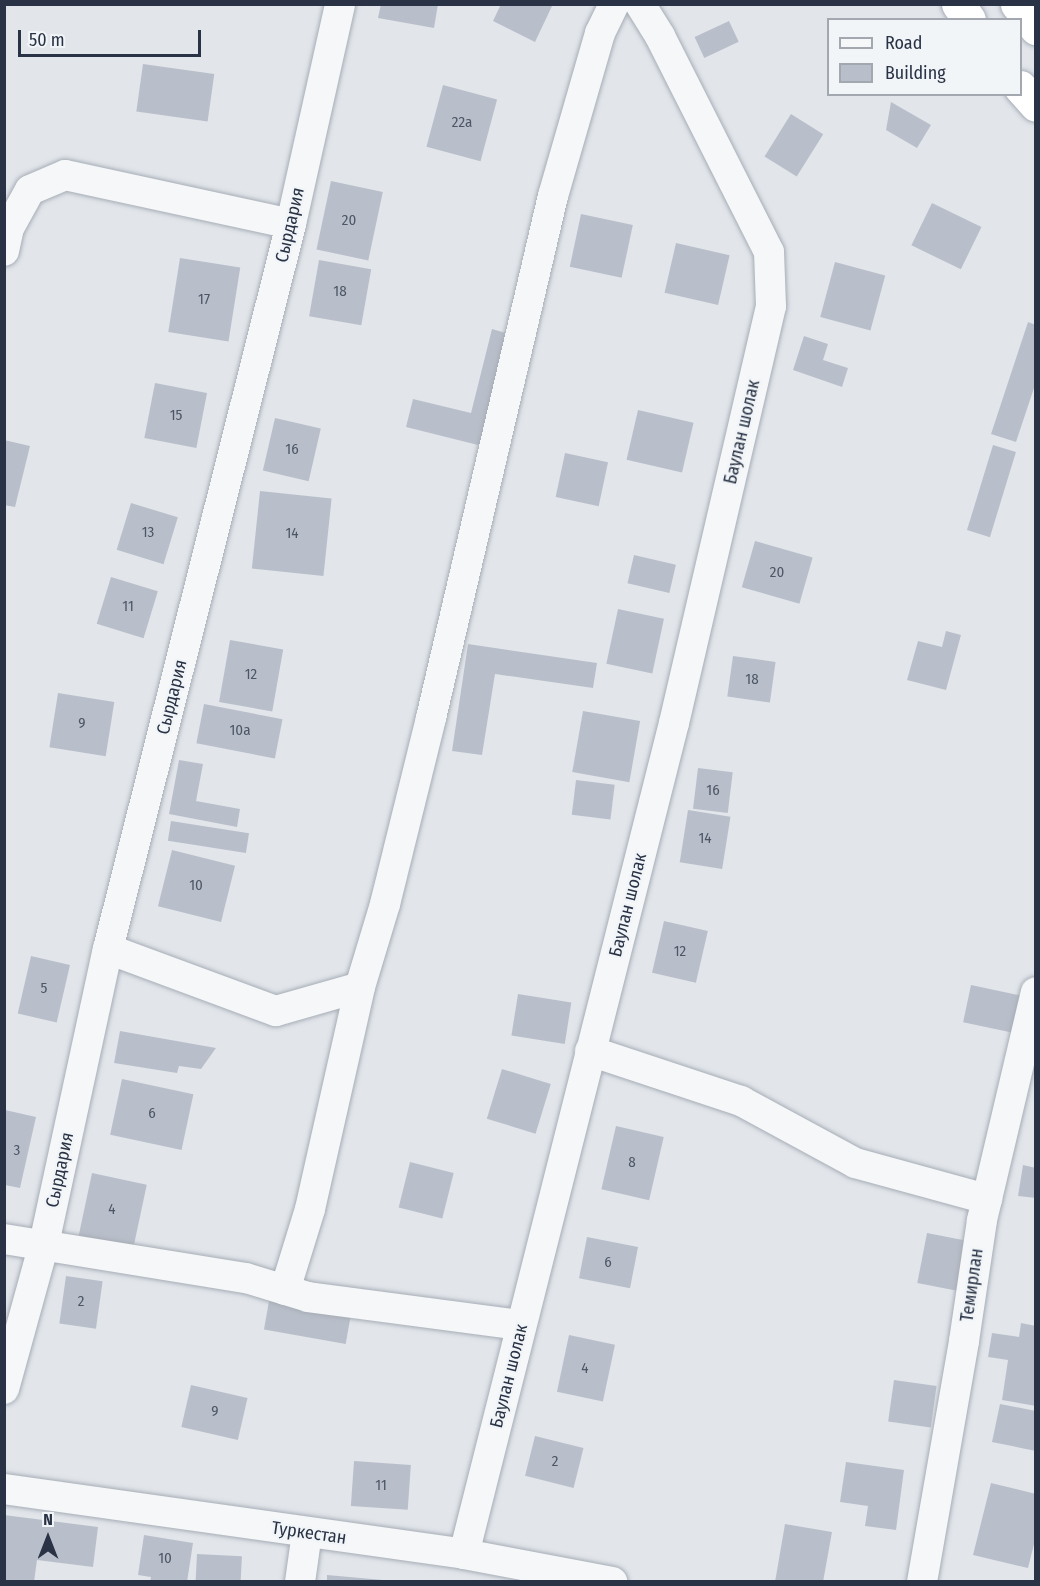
<!DOCTYPE html>
<html>
<head>
<meta charset="utf-8">
<style>
  body { margin:0 }
  #map { position:relative; width:1040px; height:1586px; overflow:hidden; background:#e2e6eb; font-family:"Fira Sans Condensed",sans-serif }
  div>[style] { position:absolute }
  [style*='--x'] { left:calc(var(--x)*1px); top:calc(var(--y)*1px); width:calc(var(--w)*1px); rotate:calc(var(--a)*1deg) }
  .building>* { inset:0; background:#b9bfca; transform-origin:0 0 }
  .roads { filter:drop-shadow(0 0 2px #a7adb6) drop-shadow(0 0 2px #a7adb6) }
  .street>* { height:30px; margin:-15px; padding:0 15px; transform-origin:15px; border-radius:15px; background:#f5f7f9 }
  .highway>* { height:33px; margin:-16.5px; padding:0 16.5px; transform-origin:16.5px; border-radius:16.5px; background:#fff }
  span { translate:-50% -50%; white-space:nowrap; text-align:center; line-height:1.15; -webkit-text-stroke:4.5px #f2f5f8; paint-order:stroke }
  .number-label { font-size:15px; color:#4d5666 }
  .number-label span { -webkit-text-stroke-width:0 }
  .street-label { font-size:18px; color:#293345 }
  .frame { position:absolute; inset:0; border:6px solid #293345; pointer-events:none }
  .legend { position:absolute; left:827px; top:18px; width:195px; height:78px; box-sizing:border-box; background:#f2f5f8; border:2px solid #a2a7b0; margin:0; padding:8px 10px; list-style:none; font-size:18px; color:#293345 }
  .legend li { display:flex; align-items:center; gap:12px; height:30px }
  .legend b { width:30px; border:2px solid #a2a7b0 }
  .north { position:absolute; left:18px; top:1508px; width:60px; height:60px; -webkit-text-stroke:4px #f2f5f8; paint-order:stroke; rotate:0deg; font-size:16px; font-weight:700; line-height:24px; text-align:center; color:#293345 }
  .north::after { content:''; display:block; margin:auto; width:21px; height:27px; background:#293345; clip-path:polygon(50% 0,100% 100%,50% 72%,0 100%) }
  .scale { position:absolute; left:18px; top:30px; width:183px; height:27px; box-sizing:border-box; border:3px solid #293345; border-top:0; padding-left:8px; font-size:18px; line-height:21px; white-space:nowrap; color:#293345; -webkit-text-stroke:4px #f2f5f8; paint-order:stroke }
</style>
</head>
<body>
<div id="map">
  <div class="building">
    <div style="clip-path:polygon(381px 4px,438px 4px,434px 28px,378px 18px)"></div>
    <div style="clip-path:polygon(501px 4px,553px 4px,535px 42px,493px 21px)"></div>
    <div style="left:729px;top:21px;width:23px;height:38px;rotate:65deg"></div>
    <div style="left:143px;top:64px;width:72px;height:48px;rotate:8deg"></div>
    <div style="left:443px;top:85px;width:56px;height:64px;rotate:15deg"></div>
    <div style="clip-path:polygon(891px 102px,931px 125px,917px 148px,886px 130px)"></div>
    <div style="left:791px;top:114px;width:38px;height:50px;rotate:32deg"></div>
    <div style="left:331px;top:181px;width:53px;height:70px;rotate:12deg"></div>
    <div style="left:932px;top:203px;width:55px;height:47px;rotate:26deg"></div>
    <div style="left:581px;top:214px;width:53px;height:54px;rotate:12deg"></div>
    <div style="left:676px;top:243px;width:55px;height:51px;rotate:13deg"></div>
    <div style="left:180px;top:258px;width:61px;height:75px;rotate:9deg"></div>
    <div style="left:319px;top:260px;width:53px;height:57px;rotate:10deg"></div>
    <div style="left:835px;top:262px;width:52px;height:57px;rotate:15deg"></div>
    <div style="clip-path:polygon(1028px 322px,1036px 325px,1036px 382px,1016px 442px,991px 434px)"></div>
    <div style="clip-path:polygon(492px 329px,513px 335px,486px 447px,406px 427px,413px 399px,471px 413px)"></div>
    <div style="clip-path:polygon(804px 336px,828px 344px,823px 360px,848px 368px,842px 387px,793px 370px)"></div>
    <div style="left:155px;top:383px;width:53px;height:56px;rotate:11deg"></div>
    <div style="left:638px;top:410px;width:57px;height:51px;rotate:13deg"></div>
    <div style="left:275px;top:418px;width:47px;height:54px;rotate:13deg"></div>
    <div style="clip-path:polygon(4px 440px,30px 446px,15px 507px,4px 505px)"></div>
    <div style="left:993px;top:445px;width:24px;height:89px;rotate:17deg"></div>
    <div style="left:565px;top:453px;width:44px;height:45px;rotate:12deg"></div>
    <div style="left:260px;top:491px;width:72px;height:78px;rotate:6deg"></div>
    <div style="left:131px;top:503px;width:49px;height:49px;rotate:17deg"></div>
    <div style="left:755px;top:541px;width:60px;height:48px;rotate:16deg"></div>
    <div style="left:634px;top:555px;width:43px;height:29px;rotate:13deg"></div>
    <div style="left:111px;top:577px;width:49px;height:49px;rotate:17deg"></div>
    <div style="left:618px;top:609px;width:47px;height:56px;rotate:12deg"></div>
    <div style="clip-path:polygon(946px 631px,961px 635px,946px 690px,907px 680px,918px 641px,942px 647px)"></div>
    <div style="left:230px;top:640px;width:54px;height:63px;rotate:10deg"></div>
    <div style="clip-path:polygon(468px 644px,597px 663px,593px 688px,495px 674px,482px 755px,452px 751px)"></div>
    <div style="left:733px;top:656px;width:43px;height:41px;rotate:8deg"></div>
    <div style="left:58px;top:693px;width:57px;height:55px;rotate:9deg"></div>
    <div style="left:204px;top:704px;width:80px;height:40px;rotate:11deg"></div>
    <div style="left:583px;top:711px;width:58px;height:62px;rotate:10deg"></div>
    <div style="clip-path:polygon(179px 760px,203px 764px,196px 801px,240px 809px,237px 827px,169px 814px)"></div>
    <div style="left:698px;top:768px;width:35px;height:41px;rotate:7deg"></div>
    <div style="left:576px;top:780px;width:39px;height:35px;rotate:7deg"></div>
    <div style="left:688px;top:810px;width:43px;height:53px;rotate:9deg"></div>
    <div style="left:171px;top:821px;width:79px;height:20px;rotate:9deg"></div>
    <div style="left:172px;top:850px;width:65px;height:58px;rotate:14deg"></div>
    <div style="left:664px;top:921px;width:45px;height:53px;rotate:13deg"></div>
    <div style="left:31px;top:956px;width:40px;height:59px;rotate:13deg"></div>
    <div style="left:971px;top:985px;width:52px;height:38px;rotate:12deg"></div>
    <div style="left:518px;top:994px;width:54px;height:42px;rotate:9deg"></div>
    <div style="clip-path:polygon(120px 1031px,216px 1048px,201px 1069px,179px 1066px,177px 1073px,114px 1063px)"></div>
    <div style="left:502px;top:1069px;width:51px;height:52px;rotate:17deg"></div>
    <div style="left:122px;top:1079px;width:73px;height:57px;rotate:12deg"></div>
    <div style="clip-path:polygon(5px 1110px,36px 1117px,20px 1188px,5px 1185px)"></div>
    <div style="left:616px;top:1126px;width:49px;height:65px;rotate:13deg"></div>
    <div style="left:410px;top:1162px;width:45px;height:47px;rotate:14deg"></div>
    <div style="clip-path:polygon(1023px 1165px,1036px 1168px,1036px 1198px,1018px 1196px)"></div>
    <div style="left:92px;top:1173px;width:56px;height:64px;rotate:12deg"></div>
    <div style="left:927px;top:1233px;width:43px;height:51px;rotate:11deg"></div>
    <div style="left:587px;top:1237px;width:52px;height:42px;rotate:11deg"></div>
    <div style="left:66px;top:1276px;width:37px;height:48px;rotate:8deg"></div>
    <div style="left:269px;top:1301px;width:83px;height:29px;rotate:10deg"></div>
    <div style="clip-path:polygon(1021px 1323px,1036px 1326px,1036px 1406px,1002px 1400px,1008px 1360px,988px 1357px,992px 1333px,1019px 1337px)"></div>
    <div style="left:569px;top:1335px;width:47px;height:58px;rotate:12deg"></div>
    <div style="left:894px;top:1380px;width:43px;height:42px;rotate:8deg"></div>
    <div style="left:191px;top:1385px;width:58px;height:43px;rotate:13deg"></div>
    <div style="clip-path:polygon(1000px 1404px,1036px 1411px,1036px 1451px,992px 1442px)"></div>
    <div style="left:535px;top:1436px;width:50px;height:41px;rotate:14deg"></div>
    <div style="left:354px;top:1461px;width:57px;height:45px;rotate:4deg"></div>
    <div style="clip-path:polygon(846px 1462px,904px 1470px,896px 1530px,865px 1526px,868px 1506px,840px 1502px)"></div>
    <div style="clip-path:polygon(991px 1483px,1036px 1494px,1036px 1536px,1028px 1568px,973px 1555px)"></div>
    <div style="clip-path:polygon(4px 1515px,98px 1527px,93px 1567px,37px 1560px,34px 1582px,4px 1582px)"></div>
    <div style="clip-path:polygon(785px 1524px,832px 1532px,823px 1582px,775px 1582px)"></div>
    <div style="clip-path:polygon(144px 1535px,193px 1543px,187px 1582px,150px 1582px,151px 1577px,138px 1575px)"></div>
    <div style="left:197px;top:1554px;width:45px;height:28px;rotate:3deg"></div>
    <div style="clip-path:polygon(327px 1575px,383px 1580px,383px 1582px,327px 1582px)"></div>
  </div>
  <div class="roads">
    <div class="street">
      <div style="--x:4;--y:251;--w:24;--a:-78"></div>
      <div style="--x:9;--y:228;--w:43;--a:-61.1"></div>
      <div style="--x:30;--y:190;--w:38;--a:-23"></div>
      <div style="--x:65;--y:175;--w:231;--a:12.2"></div>
      <div style="--x:108;--y:949;--w:179;--a:20.3"></div>
      <div style="--x:276;--y:1011;--w:87;--a:-15.9"></div>
      <div style="--x:360;--y:987;--w:87;--a:-73.2"></div>
      <div style="--x:385;--y:904;--w:192;--a:-76.1"></div>
      <div style="--x:431;--y:718;--w:536;--a:-76.85"></div>
      <div style="--x:553;--y:196;--w:170;--a:-73.9"></div>
      <div style="--x:600;--y:33;--w:32;--a:-64"></div>
      <div style="--x:590;--y:1051;--w:159;--a:18.3"></div>
      <div style="--x:741;--y:1101;--w:130;--a:28.5"></div>
      <div style="--x:855;--y:1163;--w:137;--a:15.3"></div>
      <div style="--x:4;--y:1239;--w:245;--a:9.2"></div>
      <div style="--x:246;--y:1278;--w:65;--a:17"></div>
      <div style="--x:308;--y:1297;--w:215;--a:7.5"></div>
      <div style="--x:285;--y:1290;--w:85;--a:-72.8"></div>
      <div style="--x:310;--y:1209;--w:228;--a:-77.3"></div>
      <div style="--x:4;--y:1389;--w:150;--a:-74.6"></div>
      <div style="--x:44;--y:1244;--w:302;--a:-77.8"></div>
      <div style="--x:108;--y:949;--w:748;--a:-75.83"></div>
      <div style="--x:291;--y:224;--w:225;--a:-77.4"></div>
      <div style="--x:4;--y:1489;--w:465;--a:8"></div>
      <div style="--x:464;--y:1554;--w:151;--a:10.7"></div>
      <div style="--x:464;--y:1554;--w:857;--a:-75.82"></div>
      <div style="--x:674;--y:723;--w:428;--a:-76.9"></div>
      <div style="--x:771;--y:306;--w:54;--a:-92.1"></div>
      <div style="--x:769;--y:252;--w:242;--a:-116.8"></div>
      <div style="--x:660;--y:36;--w:38;--a:-122"></div>
      <div style="--x:300;--y:1582;--w:49;--a:-81.9"></div>
      <div style="--x:922;--y:1582;--w:245;--a:-80.1"></div>
      <div style="--x:964;--y:1341;--w:122;--a:-81.5"></div>
      <div style="--x:982;--y:1220;--w:234;--a:-76.7"></div>
    </div>
    <div class="highway">
      <div style="--x:958;--y:4;--w:19;--a:55"></div>
      <div style="--x:1017;--y:4;--w:31;--a:52"></div>
      <div style="--x:1020;--y:87;--w:24;--a:48"></div>
    </div>
  </div>
  <div class="number-label">
    <span style="left:462px;top:123px">22а</span>
    <span style="left:349px;top:221px">20</span>
    <span style="left:340px;top:292px">18</span>
    <span style="left:204px;top:300px">17</span>
    <span style="left:176px;top:416px">15</span>
    <span style="left:292px;top:450px">16</span>
    <span style="left:148px;top:533px">13</span>
    <span style="left:292px;top:534px">14</span>
    <span style="left:777px;top:573px">20</span>
    <span style="left:128px;top:607px">11</span>
    <span style="left:251px;top:675px">12</span>
    <span style="left:752px;top:680px">18</span>
    <span style="left:82px;top:724px">9</span>
    <span style="left:240px;top:731px">10а</span>
    <span style="left:713px;top:791px">16</span>
    <span style="left:705px;top:839px">14</span>
    <span style="left:196px;top:886px">10</span>
    <span style="left:680px;top:952px">12</span>
    <span style="left:44px;top:989px">5</span>
    <span style="left:152px;top:1114px">6</span>
    <span style="left:17px;top:1151px">3</span>
    <span style="left:632px;top:1163px">8</span>
    <span style="left:112px;top:1210px">4</span>
    <span style="left:608px;top:1263px">6</span>
    <span style="left:81px;top:1302px">2</span>
    <span style="left:585px;top:1369px">4</span>
    <span style="left:215px;top:1412px">9</span>
    <span style="left:555px;top:1462px">2</span>
    <span style="left:381px;top:1486px">11</span>
    <span style="left:165px;top:1559px">10</span>
  </div>
  <div class="street-label">
    <span style="left:290px;top:225px;rotate:-77deg">Сырдария</span>
    <span style="left:742px;top:432px;rotate:-77deg">Баулан шолак</span>
    <span style="left:172px;top:697px;rotate:-76deg">Сырдария</span>
    <span style="left:628px;top:905px;rotate:-76deg">Баулан шолак</span>
    <span style="left:60px;top:1170px;rotate:-78deg">Сырдария</span>
    <span style="left:972px;top:1285px;rotate:-82deg">Темирлан</span>
    <span style="left:509px;top:1376px;rotate:-76deg">Баулан шолак</span>
    <span style="left:309px;top:1533px;rotate:8deg">Туркестан</span>
  </div>
  <div class="frame"></div>
  <ul class="legend">
  <li><b style="height:8px;background:#f5f7f9"></b>Road</li>
  <li><b style="height:16px;background:#b9bfca"></b>Building</li>
  </ul>
  <div class="north">N</div>
  <div class="scale">50 m</div>
</div>
</body>
</html>
